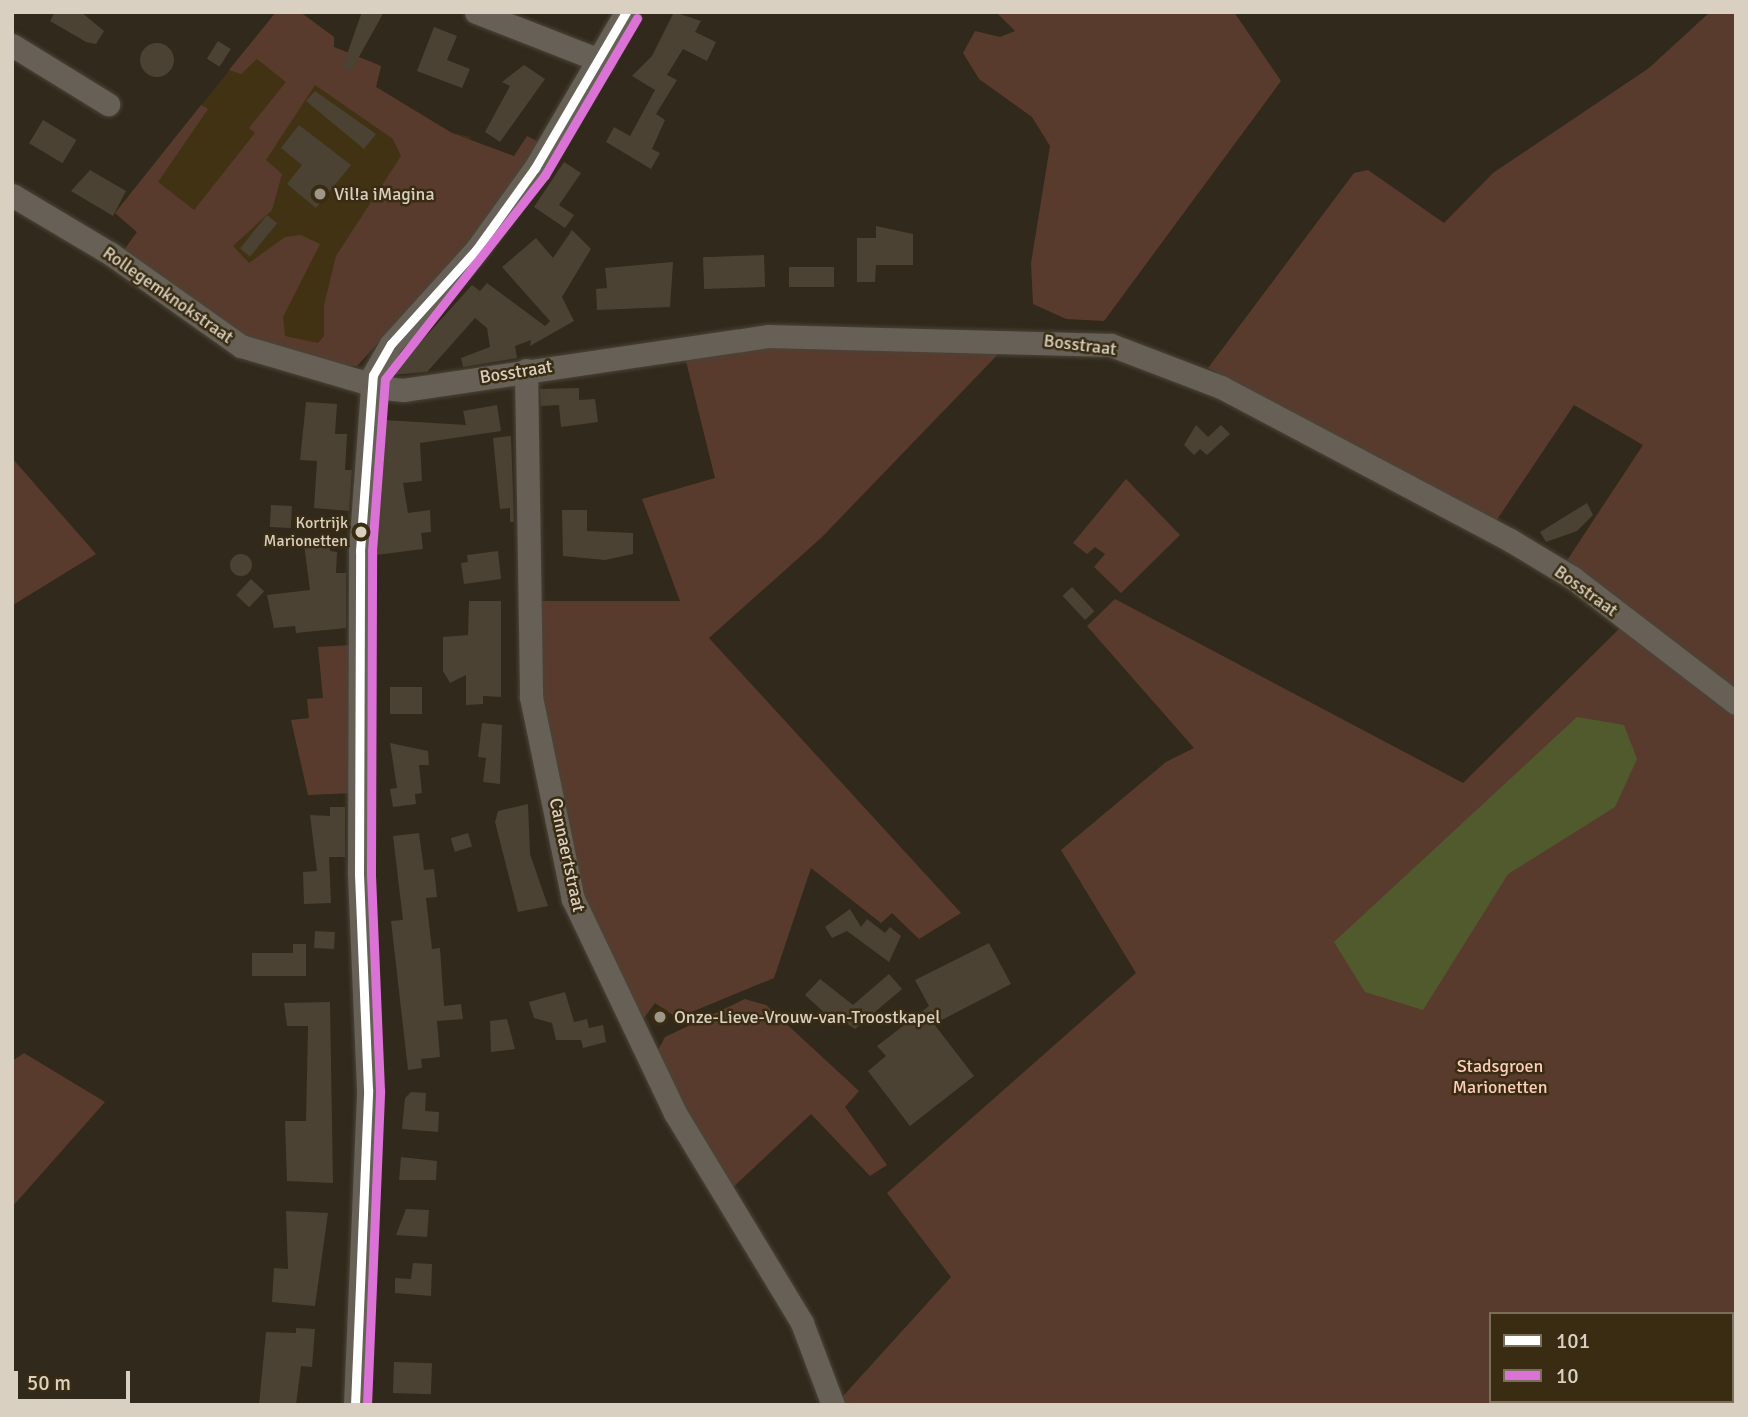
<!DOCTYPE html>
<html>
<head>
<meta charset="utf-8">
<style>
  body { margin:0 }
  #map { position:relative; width:1748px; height:1417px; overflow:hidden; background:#31291b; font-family:Signika,sans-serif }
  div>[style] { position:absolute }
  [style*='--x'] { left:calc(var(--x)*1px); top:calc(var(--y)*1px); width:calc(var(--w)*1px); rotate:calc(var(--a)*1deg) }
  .built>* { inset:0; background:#413213 }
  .green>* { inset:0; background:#593b2e }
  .water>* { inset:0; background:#505a2c }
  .building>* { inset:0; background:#4b4233; transform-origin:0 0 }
  .round { border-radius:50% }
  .roads { filter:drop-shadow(0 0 2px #4a4438) drop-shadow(0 0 2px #4a4438) }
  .minor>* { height:23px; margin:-11.5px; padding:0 11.5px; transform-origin:11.5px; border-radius:11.5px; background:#666056 }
  .bus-1>* { height:9px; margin:-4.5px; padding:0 4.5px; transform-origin:4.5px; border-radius:4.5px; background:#fff }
  .bus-2>* { height:9px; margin:-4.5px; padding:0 4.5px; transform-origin:4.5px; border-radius:4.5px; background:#db72d6 }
  .dots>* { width:19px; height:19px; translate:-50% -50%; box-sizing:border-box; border:4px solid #392c13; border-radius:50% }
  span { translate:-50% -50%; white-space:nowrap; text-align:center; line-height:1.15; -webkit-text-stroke:5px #392c13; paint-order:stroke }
  .bus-label { font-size:16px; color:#d9d0c1 }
  .right { translate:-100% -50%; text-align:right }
  .poi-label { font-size:18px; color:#d9d0c1 }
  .left { translate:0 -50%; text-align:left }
  .street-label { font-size:18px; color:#d9d0c1 }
  .park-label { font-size:18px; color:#ffcdbb }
  .frame { position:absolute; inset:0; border:14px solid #d9d0c1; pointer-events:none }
  .legend { position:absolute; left:1489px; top:1312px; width:245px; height:91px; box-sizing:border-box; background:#392c13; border:2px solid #796e59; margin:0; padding:9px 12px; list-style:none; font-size:21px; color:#d9d0c1 }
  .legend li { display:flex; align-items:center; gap:14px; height:35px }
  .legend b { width:35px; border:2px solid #796e59 }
  .scale { position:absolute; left:14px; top:1371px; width:116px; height:32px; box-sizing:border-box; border:4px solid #d9d0c1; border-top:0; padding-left:9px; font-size:21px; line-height:24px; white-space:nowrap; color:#d9d0c1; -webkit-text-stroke:5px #392c13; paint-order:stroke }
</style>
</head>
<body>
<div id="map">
  <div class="built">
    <div style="clip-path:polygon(276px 12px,300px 12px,334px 37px,334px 47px,381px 66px,376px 87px,452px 133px,471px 137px,411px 306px,357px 366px,337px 366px,121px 254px,137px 232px,115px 213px)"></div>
  </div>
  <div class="green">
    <div style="clip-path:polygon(evenodd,276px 12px,300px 12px,334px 37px,334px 47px,381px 66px,376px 87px,452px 133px,514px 156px,527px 136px,541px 143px,490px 221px,357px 366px,283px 360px,121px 254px,137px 232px,115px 213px,201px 105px,208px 109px,158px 182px,194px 210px,255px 133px,249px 128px,286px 82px,257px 59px,241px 74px,229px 70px,276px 12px,315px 85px,393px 139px,401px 156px,336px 256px,324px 305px,324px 336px,318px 343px,285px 336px,283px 317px,320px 244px,301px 235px,285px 237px,249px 263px,233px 246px,272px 210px,282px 174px,266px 160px,315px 85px)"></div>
    <div style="clip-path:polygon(996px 12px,1234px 12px,1281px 81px,1104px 321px,1066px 319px,1033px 304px,1031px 263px,1050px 146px,1032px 117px,979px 79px,963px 53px,975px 31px,1000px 37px,1015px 31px)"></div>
    <div style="clip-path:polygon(evenodd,1710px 12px,1736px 12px,1736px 1405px,835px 1405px,951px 1277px,887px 1193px,1136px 973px,1061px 850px,1166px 762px,1194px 748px,1087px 626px,1115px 599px,1463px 783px,1620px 628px,1564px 565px,1643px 445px,1574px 405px,1494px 524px,1208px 368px,1354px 173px,1368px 170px,1444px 223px,1493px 173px,1649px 68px,1710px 12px,1491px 1314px,1732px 1314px,1732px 1401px,1491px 1401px,1491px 1314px)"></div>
    <div style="clip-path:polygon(765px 346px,1005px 347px,822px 537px,709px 638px,961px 913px,919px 939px,892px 913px,881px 923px,811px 868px,774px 978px,677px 1018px,655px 1003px,644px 1018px,599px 947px,577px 883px,539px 691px,538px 601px,680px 601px,642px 499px,715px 478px,684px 353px)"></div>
    <div style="clip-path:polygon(12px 458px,96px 554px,13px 605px,12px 605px)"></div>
    <div style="clip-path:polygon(1126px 479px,1180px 535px,1121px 593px,1094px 567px,1105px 554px,1095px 547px,1087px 554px,1073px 543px)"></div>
    <div style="clip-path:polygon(351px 645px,353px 793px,308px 795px,291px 720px,309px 718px,307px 699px,323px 698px,318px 647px)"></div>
    <div style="clip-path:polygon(745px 999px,766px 1005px,859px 1091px,845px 1107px,887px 1165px,870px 1176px,811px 1114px,729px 1191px,656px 1054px,665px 1037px)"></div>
    <div style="clip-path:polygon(24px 1053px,105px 1102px,12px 1207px,12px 1061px)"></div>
  </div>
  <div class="water">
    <div style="clip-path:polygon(1577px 717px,1624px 725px,1637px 759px,1615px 807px,1508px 874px,1423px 1010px,1365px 992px,1334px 942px)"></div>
  </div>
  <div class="building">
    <div style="clip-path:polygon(55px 12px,81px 12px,104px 31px,96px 44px,86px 42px,50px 21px)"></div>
    <div style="clip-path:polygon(362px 12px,384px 12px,351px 71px,342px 68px)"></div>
    <div style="clip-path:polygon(674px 12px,701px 21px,695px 32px,716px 42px,707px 61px,683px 49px,667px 75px,677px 80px,656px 114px,665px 120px,652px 149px,660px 153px,651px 169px,606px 142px,614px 127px,630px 136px,655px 90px,632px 76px,652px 56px)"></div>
    <div style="clip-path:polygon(434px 27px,457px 36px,447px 60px,470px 69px,462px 88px,417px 71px)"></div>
    <div style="left:218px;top:41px;width:15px;height:21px;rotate:32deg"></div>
    <div class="round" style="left:140px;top:43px;width:34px;height:34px"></div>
    <div style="clip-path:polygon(524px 65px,545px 79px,500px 142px,485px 132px,510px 86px,502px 82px)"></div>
    <div style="clip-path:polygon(315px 91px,376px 134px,364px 149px,306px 101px)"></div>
    <div style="left:43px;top:120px;width:39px;height:27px;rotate:31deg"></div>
    <div style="clip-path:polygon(299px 125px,351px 165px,316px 208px,287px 184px,302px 165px,281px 148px)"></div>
    <div style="clip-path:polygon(564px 162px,581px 173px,559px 205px,574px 215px,565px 228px,534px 207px)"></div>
    <div style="clip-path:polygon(90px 170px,126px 191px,113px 216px,71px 191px)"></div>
    <div style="left:267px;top:215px;width:13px;height:43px;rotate:39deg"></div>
    <div style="clip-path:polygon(876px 226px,913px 234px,913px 265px,876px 265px,875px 282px,857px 282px,857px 238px,876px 238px)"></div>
    <div style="clip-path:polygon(572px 230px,591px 249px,562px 297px,574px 321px,530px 346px,531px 340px,515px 346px,517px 358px,463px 367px,461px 358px,490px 347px,487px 328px,475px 318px,427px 372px,391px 375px,472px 285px,480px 291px,487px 283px,545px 326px,550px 321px,502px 267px,536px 238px,553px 258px)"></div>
    <div style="left:764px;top:255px;width:32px;height:61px;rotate:88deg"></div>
    <div style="clip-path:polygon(673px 262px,670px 307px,597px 310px,596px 289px,607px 288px,605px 268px)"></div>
    <div style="left:789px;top:267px;width:45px;height:20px"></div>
    <div style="clip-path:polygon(579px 388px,579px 400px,595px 399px,598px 422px,561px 427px,559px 405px,541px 406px,540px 389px)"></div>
    <div style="clip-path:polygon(306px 402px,337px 404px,335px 434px,347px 434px,345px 470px,352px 470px,349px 511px,314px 508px,317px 461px,300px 460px)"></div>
    <div style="clip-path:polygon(497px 405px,501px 431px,420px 443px,422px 481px,403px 483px,408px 513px,430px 510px,431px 532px,421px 533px,423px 549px,376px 555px,384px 420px,466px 425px,463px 411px)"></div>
    <div style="clip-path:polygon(1196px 425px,1208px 437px,1221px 425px,1230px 434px,1207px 455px,1200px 449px,1194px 455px,1184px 445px)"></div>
    <div style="clip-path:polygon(511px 436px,514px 522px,510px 522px,510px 508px,500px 509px,493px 438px)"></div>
    <div style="clip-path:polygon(1587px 503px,1593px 515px,1577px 531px,1546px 542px,1540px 532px)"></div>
    <div style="left:271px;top:505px;width:21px;height:22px;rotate:3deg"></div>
    <div style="clip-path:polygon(562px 510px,587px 510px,587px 531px,633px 533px,633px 554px,605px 560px,563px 556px)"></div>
    <div style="clip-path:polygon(303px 537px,331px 539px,330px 551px,337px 552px,336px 573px,346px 573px,346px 628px,296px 633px,295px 626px,274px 628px,267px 595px,310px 590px)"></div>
    <div style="clip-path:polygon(498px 551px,501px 579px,464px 584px,461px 563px,468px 562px,467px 555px)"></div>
    <div class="round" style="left:230px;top:554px;width:22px;height:22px"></div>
    <div style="left:251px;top:579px;width:18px;height:22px;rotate:43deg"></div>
    <div style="left:1072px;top:587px;width:33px;height:13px;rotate:47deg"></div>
    <div style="clip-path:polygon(469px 601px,501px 601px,501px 697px,483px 696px,483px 704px,466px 705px,466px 675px,450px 683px,443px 671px,443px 637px,468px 635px)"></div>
    <div style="left:390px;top:687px;width:32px;height:27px"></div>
    <div style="clip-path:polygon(482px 723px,502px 725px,500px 784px,483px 782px,486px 758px,478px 757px)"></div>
    <div style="clip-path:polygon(390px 743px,428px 751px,429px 765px,419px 765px,422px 793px,415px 794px,416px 804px,393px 807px,390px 789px,397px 788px)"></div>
    <div style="clip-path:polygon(528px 804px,530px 854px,548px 906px,518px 912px,495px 822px,498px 811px)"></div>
    <div style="clip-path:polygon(330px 807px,345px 807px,345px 857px,329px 857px,331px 903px,304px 904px,303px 872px,317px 871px,310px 815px,330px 816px)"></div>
    <div style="clip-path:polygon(419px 833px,424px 870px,434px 869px,437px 897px,426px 898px,432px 949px,440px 948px,444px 1006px,461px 1004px,463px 1019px,437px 1021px,440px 1057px,421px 1059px,422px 1068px,408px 1070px,391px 921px,403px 920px,393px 836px)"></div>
    <div style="left:468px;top:833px;width:14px;height:18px;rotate:73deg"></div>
    <div style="clip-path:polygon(850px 909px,861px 927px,867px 919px,885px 933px,890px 927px,901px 936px,889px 962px,847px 931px,832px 938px,825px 927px)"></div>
    <div style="left:315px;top:931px;width:20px;height:17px;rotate:3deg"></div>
    <div style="clip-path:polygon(989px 943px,1011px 984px,934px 1024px,974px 1076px,910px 1126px,868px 1071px,886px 1056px,877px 1046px,929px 1006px,915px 980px)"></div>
    <div style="clip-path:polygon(293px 944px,306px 944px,306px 976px,252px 976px,252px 953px,293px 953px)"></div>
    <div style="clip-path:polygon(889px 974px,902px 989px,855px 1029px,843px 1021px,839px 1026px,805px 995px,820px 979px,853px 1005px)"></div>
    <div style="clip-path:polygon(565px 992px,574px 1022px,587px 1019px,589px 1028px,603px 1025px,606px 1042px,583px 1048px,581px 1040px,556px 1040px,552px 1023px,534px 1018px,529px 1002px)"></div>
    <div style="clip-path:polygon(330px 1002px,333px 1183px,287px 1181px,285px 1121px,306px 1121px,308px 1026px,287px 1026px,284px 1003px)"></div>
    <div style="clip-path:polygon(507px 1019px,515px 1049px,491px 1052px,490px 1021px)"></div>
    <div style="clip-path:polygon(411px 1092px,426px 1093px,425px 1111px,439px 1112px,438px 1132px,402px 1129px,405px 1098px)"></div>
    <div style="clip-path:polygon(401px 1157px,437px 1161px,436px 1180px,399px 1180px)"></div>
    <div style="clip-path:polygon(406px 1209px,429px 1210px,427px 1237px,396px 1235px)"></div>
    <div style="clip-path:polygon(286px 1211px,328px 1213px,315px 1306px,272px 1302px,274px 1268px,288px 1269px)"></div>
    <div style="clip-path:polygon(413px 1263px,432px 1264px,431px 1296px,395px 1293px,395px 1278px,411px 1279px)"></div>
    <div style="clip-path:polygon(296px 1328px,315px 1329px,312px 1367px,301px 1366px,296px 1405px,259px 1405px,266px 1332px,296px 1333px)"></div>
    <div style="left:394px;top:1362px;width:38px;height:31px;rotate:2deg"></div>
  </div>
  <div class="roads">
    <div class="minor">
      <div style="--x:476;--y:12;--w:135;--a:21.3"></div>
      <div style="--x:12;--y:45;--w:113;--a:31.6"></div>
      <div style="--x:12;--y:195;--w:115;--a:30.8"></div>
      <div style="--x:111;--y:254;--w:159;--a:35.3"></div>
      <div style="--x:241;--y:346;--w:149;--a:16.4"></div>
      <div style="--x:384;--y:388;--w:19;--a:6"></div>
      <div style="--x:403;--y:390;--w:370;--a:-8.4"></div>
      <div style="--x:769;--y:336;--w:342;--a:1.5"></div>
      <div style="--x:1111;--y:345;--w:118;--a:20.9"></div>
      <div style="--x:1221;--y:387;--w:327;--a:27.9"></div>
      <div style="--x:1510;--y:540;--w:74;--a:31.1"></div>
      <div style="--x:1573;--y:578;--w:205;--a:37.5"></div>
      <div style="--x:526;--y:370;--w:327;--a:89.1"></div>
      <div style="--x:531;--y:697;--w:206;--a:78.3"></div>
      <div style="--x:573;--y:899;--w:237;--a:64.5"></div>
      <div style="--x:675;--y:1113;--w:245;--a:58.8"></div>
      <div style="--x:802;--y:1323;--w:88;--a:69.3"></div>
      <div style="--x:355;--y:1405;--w:316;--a:-87.6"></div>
      <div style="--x:368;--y:1089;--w:215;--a:-92.4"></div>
      <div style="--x:359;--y:874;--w:323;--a:-89.8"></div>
      <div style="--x:360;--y:551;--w:176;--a:-85.8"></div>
      <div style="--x:373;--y:375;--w:36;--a:-60"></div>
      <div style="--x:391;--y:344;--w:127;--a:-47.9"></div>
      <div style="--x:476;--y:250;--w:101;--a:-54.3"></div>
      <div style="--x:535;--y:168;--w:181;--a:-59.7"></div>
    </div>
  </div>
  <div class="bus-1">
    <div style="--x:355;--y:1405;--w:316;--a:-87.6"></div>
    <div style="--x:368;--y:1089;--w:215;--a:-92.4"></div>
    <div style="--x:359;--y:874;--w:323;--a:-89.8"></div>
    <div style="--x:360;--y:551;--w:176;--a:-85.8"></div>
    <div style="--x:373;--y:375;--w:36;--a:-60"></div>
    <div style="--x:391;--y:344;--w:127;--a:-47.9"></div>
    <div style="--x:476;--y:250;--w:101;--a:-54.3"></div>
    <div style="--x:535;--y:168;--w:181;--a:-59.7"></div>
  </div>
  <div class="bus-2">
    <div style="--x:367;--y:1405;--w:315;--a:-87.6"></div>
    <div style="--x:380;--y:1090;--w:216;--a:-92.4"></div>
    <div style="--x:371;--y:874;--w:323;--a:-89.8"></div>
    <div style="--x:372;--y:551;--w:172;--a:-85.7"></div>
    <div style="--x:385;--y:379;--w:259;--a:-51.9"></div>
    <div style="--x:545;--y:175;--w:182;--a:-59.6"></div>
  </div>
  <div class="dots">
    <div style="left:320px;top:194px;background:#9e9687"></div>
    <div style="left:361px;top:532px;background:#d9d0c1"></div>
    <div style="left:660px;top:1017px;background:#9e9687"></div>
  </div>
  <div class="bus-label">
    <span class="right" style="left:348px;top:532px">Kortrijk<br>Marionetten</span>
  </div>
  <div class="poi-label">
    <span class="left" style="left:334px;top:194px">Vil!a iMagina</span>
    <span class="left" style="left:674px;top:1017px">Onze-Lieve-Vrouw-van-Troostkapel</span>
  </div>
  <div class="street-label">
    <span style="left:168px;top:295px;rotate:35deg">Rollegemknokstraat</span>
    <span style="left:1080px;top:345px;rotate:7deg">Bosstraat</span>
    <span style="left:516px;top:372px;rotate:-9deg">Bosstraat</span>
    <span style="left:1586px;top:591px;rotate:36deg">Bosstraat</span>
    <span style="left:567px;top:855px;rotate:78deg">Cannaertstraat</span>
  </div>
  <div class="park-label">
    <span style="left:1500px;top:1077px">Stadsgroen<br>Marionetten</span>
  </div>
  <div class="frame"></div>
  <ul class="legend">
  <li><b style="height:9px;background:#fff"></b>101</li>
  <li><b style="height:9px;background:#db72d6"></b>10</li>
  </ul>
  <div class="scale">50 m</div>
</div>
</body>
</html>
